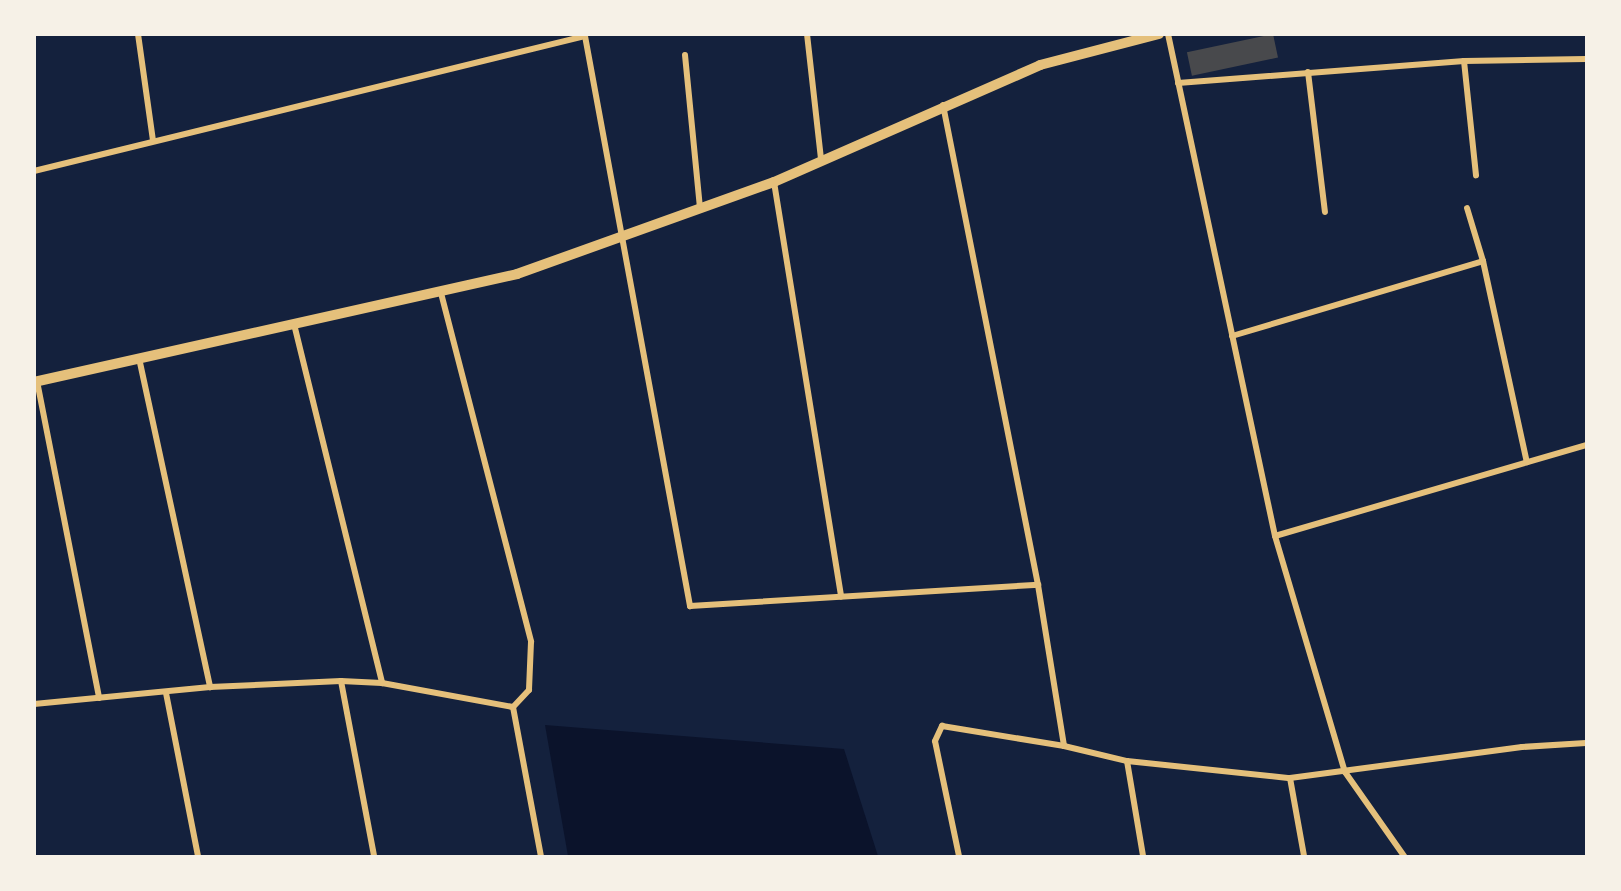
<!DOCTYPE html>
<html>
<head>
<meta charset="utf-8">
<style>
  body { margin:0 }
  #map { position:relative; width:1621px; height:891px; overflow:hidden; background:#14213d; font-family:Spectral,serif }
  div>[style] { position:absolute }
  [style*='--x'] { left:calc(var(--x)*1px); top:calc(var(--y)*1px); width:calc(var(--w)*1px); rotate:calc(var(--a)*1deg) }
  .water>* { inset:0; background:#0b132b }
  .building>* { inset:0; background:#48494c; transform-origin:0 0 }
  .minor>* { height:6px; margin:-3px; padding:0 3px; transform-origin:3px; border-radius:3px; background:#e5c07b }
  .tertiary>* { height:10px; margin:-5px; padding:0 5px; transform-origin:5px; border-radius:5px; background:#e5c07b }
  span { translate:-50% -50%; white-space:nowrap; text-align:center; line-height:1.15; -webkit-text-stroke:6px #f6f1e7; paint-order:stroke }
  .frame { position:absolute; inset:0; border:36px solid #f6f1e7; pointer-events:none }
</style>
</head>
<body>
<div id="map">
  <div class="water">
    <div style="clip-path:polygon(545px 725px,844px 749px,878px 856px,568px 856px)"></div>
  </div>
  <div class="building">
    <div style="left:1273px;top:34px;width:24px;height:88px;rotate:78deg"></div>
  </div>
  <div class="minor">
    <div style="--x:138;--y:34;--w:108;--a:82"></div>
    <div style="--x:807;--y:34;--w:125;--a:83.6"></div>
    <div style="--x:1168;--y:34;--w:513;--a:77.97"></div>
    <div style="--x:1275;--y:536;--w:246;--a:73.5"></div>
    <div style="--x:1345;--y:772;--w:103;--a:54.9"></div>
    <div style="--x:685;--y:55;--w:154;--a:84.4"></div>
    <div style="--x:1464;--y:61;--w:115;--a:84"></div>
    <div style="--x:1308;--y:72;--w:141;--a:83.1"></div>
    <div style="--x:1178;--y:83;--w:287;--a:-4.4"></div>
    <div style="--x:1464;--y:61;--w:122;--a:-0.9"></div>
    <div style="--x:943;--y:105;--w:489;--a:78.8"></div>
    <div style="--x:1038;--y:585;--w:163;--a:80.8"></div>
    <div style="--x:34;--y:171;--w:567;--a:-13.77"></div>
    <div style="--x:585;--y:36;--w:580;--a:79.56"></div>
    <div style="--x:690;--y:606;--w:349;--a:-3.5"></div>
    <div style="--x:774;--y:182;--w:420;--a:80.8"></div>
    <div style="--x:1467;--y:208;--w:55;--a:73.2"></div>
    <div style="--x:441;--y:293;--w:360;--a:75.5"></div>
    <div style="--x:531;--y:642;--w:48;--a:92.4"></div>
    <div style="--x:529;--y:690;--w:23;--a:133"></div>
    <div style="--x:294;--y:324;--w:370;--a:76.2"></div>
    <div style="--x:1232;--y:336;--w:262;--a:-16.6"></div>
    <div style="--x:1483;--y:261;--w:206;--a:77.7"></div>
    <div style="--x:139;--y:358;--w:337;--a:77.8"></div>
    <div style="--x:37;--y:381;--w:323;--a:78.9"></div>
    <div style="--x:1275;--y:536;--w:324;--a:-16.3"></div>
    <div style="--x:341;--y:681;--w:178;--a:79.3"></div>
    <div style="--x:166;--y:693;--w:166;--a:78.9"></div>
    <div style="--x:34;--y:704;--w:177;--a:-5.5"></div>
    <div style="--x:210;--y:687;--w:131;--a:-2.6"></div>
    <div style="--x:341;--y:681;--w:41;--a:2.8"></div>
    <div style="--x:382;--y:683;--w:133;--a:10.4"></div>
    <div style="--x:513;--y:707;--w:152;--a:79.4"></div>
    <div style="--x:1127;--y:761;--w:96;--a:80.4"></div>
    <div style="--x:1290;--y:778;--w:79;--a:79.8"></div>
    <div style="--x:959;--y:856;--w:117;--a:-101.8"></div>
    <div style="--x:935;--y:741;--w:17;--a:-65"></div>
    <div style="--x:942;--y:726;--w:124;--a:9.3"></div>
    <div style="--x:1064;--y:746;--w:65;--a:13.4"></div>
    <div style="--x:1127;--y:761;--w:164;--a:6"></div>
    <div style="--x:1290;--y:778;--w:234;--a:-7.6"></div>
    <div style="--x:1522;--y:747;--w:64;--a:-3.6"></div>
  </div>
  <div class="tertiary">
    <div style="--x:34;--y:382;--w:495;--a:-12.6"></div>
    <div style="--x:517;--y:274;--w:273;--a:-19.7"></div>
    <div style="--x:774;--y:182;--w:291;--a:-23.7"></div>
    <div style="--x:1040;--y:65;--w:123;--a:-14.6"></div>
  </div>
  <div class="frame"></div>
</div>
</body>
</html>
